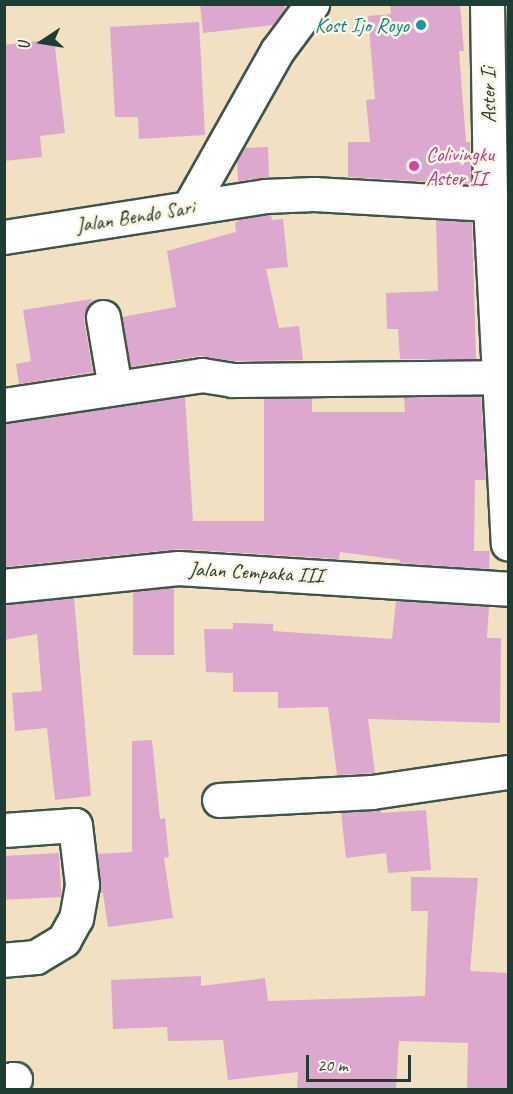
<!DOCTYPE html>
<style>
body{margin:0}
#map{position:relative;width:513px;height:1094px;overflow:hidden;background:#f2e0c2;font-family:Caveat,sans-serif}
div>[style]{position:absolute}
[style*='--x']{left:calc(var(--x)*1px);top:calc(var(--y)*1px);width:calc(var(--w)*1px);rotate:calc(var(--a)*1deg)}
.building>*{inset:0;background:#dca8ce;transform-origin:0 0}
.roads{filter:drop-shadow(2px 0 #3f5549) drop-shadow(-2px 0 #3f5549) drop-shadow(0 2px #3f5549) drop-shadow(0 -2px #3f5549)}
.street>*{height:33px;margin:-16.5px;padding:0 16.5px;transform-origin:16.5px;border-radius:16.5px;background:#fff}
.dots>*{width:16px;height:16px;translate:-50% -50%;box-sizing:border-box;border:3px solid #fcf5e5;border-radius:50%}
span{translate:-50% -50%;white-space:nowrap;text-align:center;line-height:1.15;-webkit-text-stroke:5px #fcf5e5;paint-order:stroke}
.culture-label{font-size:21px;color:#0d838f}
.right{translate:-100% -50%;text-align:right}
.street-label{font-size:21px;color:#1f3d34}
.hotel-label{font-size:21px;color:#b23c85}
.left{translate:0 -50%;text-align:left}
.frame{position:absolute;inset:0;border:6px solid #1f3d34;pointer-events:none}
.north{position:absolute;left:12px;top:12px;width:60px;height:60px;-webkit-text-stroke:4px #fcf5e5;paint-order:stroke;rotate:258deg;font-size:16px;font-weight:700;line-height:24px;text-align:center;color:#1f3d34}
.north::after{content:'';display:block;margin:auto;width:21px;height:27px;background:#1f3d34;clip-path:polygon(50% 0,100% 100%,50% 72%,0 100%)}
.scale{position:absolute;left:306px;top:1055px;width:105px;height:27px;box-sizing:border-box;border:3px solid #1f3d34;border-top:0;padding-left:8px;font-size:18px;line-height:21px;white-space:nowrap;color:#1f3d34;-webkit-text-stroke:4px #fcf5e5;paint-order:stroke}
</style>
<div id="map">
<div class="building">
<div style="clip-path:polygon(200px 4px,284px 4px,285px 9px,273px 25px,203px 33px)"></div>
<div style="clip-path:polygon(390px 4px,460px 4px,464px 51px,459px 51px,466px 142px,470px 142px,471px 184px,348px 177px,348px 142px,370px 142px,366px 100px,375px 99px,368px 16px,391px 14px)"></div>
<div style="clip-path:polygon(199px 22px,205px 135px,139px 139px,138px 117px,115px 117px,110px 27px)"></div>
<div style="clip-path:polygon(54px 39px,65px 133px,40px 136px,42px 157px,4px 161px,4px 45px)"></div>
<div style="clip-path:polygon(268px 147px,269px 177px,238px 181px,237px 160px,244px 148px)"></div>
<div style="clip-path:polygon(271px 215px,272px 220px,283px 219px,288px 267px,266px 269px,279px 328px,299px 326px,303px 360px,233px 361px,200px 356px,130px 367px,122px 317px,176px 307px,167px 251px,236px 232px,235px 223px,240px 219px)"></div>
<div style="clip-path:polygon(436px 220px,472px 222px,476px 359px,400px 359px,398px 329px,387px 329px,386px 293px,438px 291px)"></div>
<div style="clip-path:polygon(92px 299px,84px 320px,93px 372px,19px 384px,16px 364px,31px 361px,23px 310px)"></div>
<div style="clip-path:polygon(481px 396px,486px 480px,475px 480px,474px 551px,490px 551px,489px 569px,399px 563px,400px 560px,340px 552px,339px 559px,179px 549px,4px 567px,4px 423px,185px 397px,193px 521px,264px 521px,264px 398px,312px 398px,312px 412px,405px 412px,404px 397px)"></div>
<div style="left:174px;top:587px;width:68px;height:41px;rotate:90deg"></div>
<div style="clip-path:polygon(74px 598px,91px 796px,55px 800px,47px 728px,15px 731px,12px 693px,42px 691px,37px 634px,4px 640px,4px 604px)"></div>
<div style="clip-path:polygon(396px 601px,489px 607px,487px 638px,501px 638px,500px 723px,368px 719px,375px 773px,337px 775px,328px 707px,278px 708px,278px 692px,233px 692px,233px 673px,206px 672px,204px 629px,233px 629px,233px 623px,273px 624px,273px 631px,392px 639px)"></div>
<div style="clip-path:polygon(152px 740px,160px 819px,165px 818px,169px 857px,164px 858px,173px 918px,108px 927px,103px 893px,100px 893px,97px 854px,132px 852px,132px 741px)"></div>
<div style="clip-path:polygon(381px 810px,381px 813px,426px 810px,431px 870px,388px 873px,386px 853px,346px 858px,341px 812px)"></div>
<div style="left:59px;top:853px;width:44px;height:55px;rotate:87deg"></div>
<div style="clip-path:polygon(411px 877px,478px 878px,470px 971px,508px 973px,508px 1089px,467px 1089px,468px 1043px,399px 1041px,396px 1089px,297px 1089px,298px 1072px,228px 1080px,223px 1040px,168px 1041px,167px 1027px,113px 1029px,111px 980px,201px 976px,201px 986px,265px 978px,268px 1001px,425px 996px,428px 911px,411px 911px)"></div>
</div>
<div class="roads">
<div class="street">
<div style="--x:487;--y:4;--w:200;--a:89.1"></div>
<div style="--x:490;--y:204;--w:340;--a:87"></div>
<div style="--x:189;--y:207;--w:179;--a:-60.6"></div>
<div style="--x:277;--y:51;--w:59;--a:-53.3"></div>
<div style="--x:4;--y:237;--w:264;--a:-8.9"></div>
<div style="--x:265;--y:196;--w:49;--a:-2.3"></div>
<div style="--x:314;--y:194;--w:176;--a:3.3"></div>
<div style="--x:103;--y:317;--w:72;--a:80.4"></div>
<div style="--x:4;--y:405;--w:200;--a:-8.6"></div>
<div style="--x:202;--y:375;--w:30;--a:9"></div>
<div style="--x:232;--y:380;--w:267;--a:-0.6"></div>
<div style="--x:4;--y:586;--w:175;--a:-5.9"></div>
<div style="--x:178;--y:568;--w:331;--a:3.6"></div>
<div style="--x:219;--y:800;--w:153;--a:-3"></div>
<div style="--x:372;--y:792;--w:137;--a:-8.4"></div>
<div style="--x:4;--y:830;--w:71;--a:-4"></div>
<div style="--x:75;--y:825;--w:60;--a:83.3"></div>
<div style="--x:82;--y:885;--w:34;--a:100"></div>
<div style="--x:76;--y:918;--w:25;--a:119"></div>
<div style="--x:64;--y:940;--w:33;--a:149"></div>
<div style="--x:36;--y:957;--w:32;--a:175"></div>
<div style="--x:4;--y:1080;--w:11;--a:-5"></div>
</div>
</div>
<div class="dots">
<div style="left:421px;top:25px;background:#0f9aa8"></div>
<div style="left:414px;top:166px;background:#d1479c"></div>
</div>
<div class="culture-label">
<span class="right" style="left:409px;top:25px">Kost Ijo Royo</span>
</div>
<div class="street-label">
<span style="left:488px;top:95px;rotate:-91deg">Aster Ii</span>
<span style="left:135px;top:216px;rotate:-9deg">Jalan Bendo Sari</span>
<span style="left:256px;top:572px;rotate:3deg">Jalan Cempaka III</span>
</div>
<div class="hotel-label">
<span class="left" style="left:426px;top:166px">Colivingku<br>Aster II</span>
</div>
<div class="frame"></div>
<div class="north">U</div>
<div class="scale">20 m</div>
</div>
